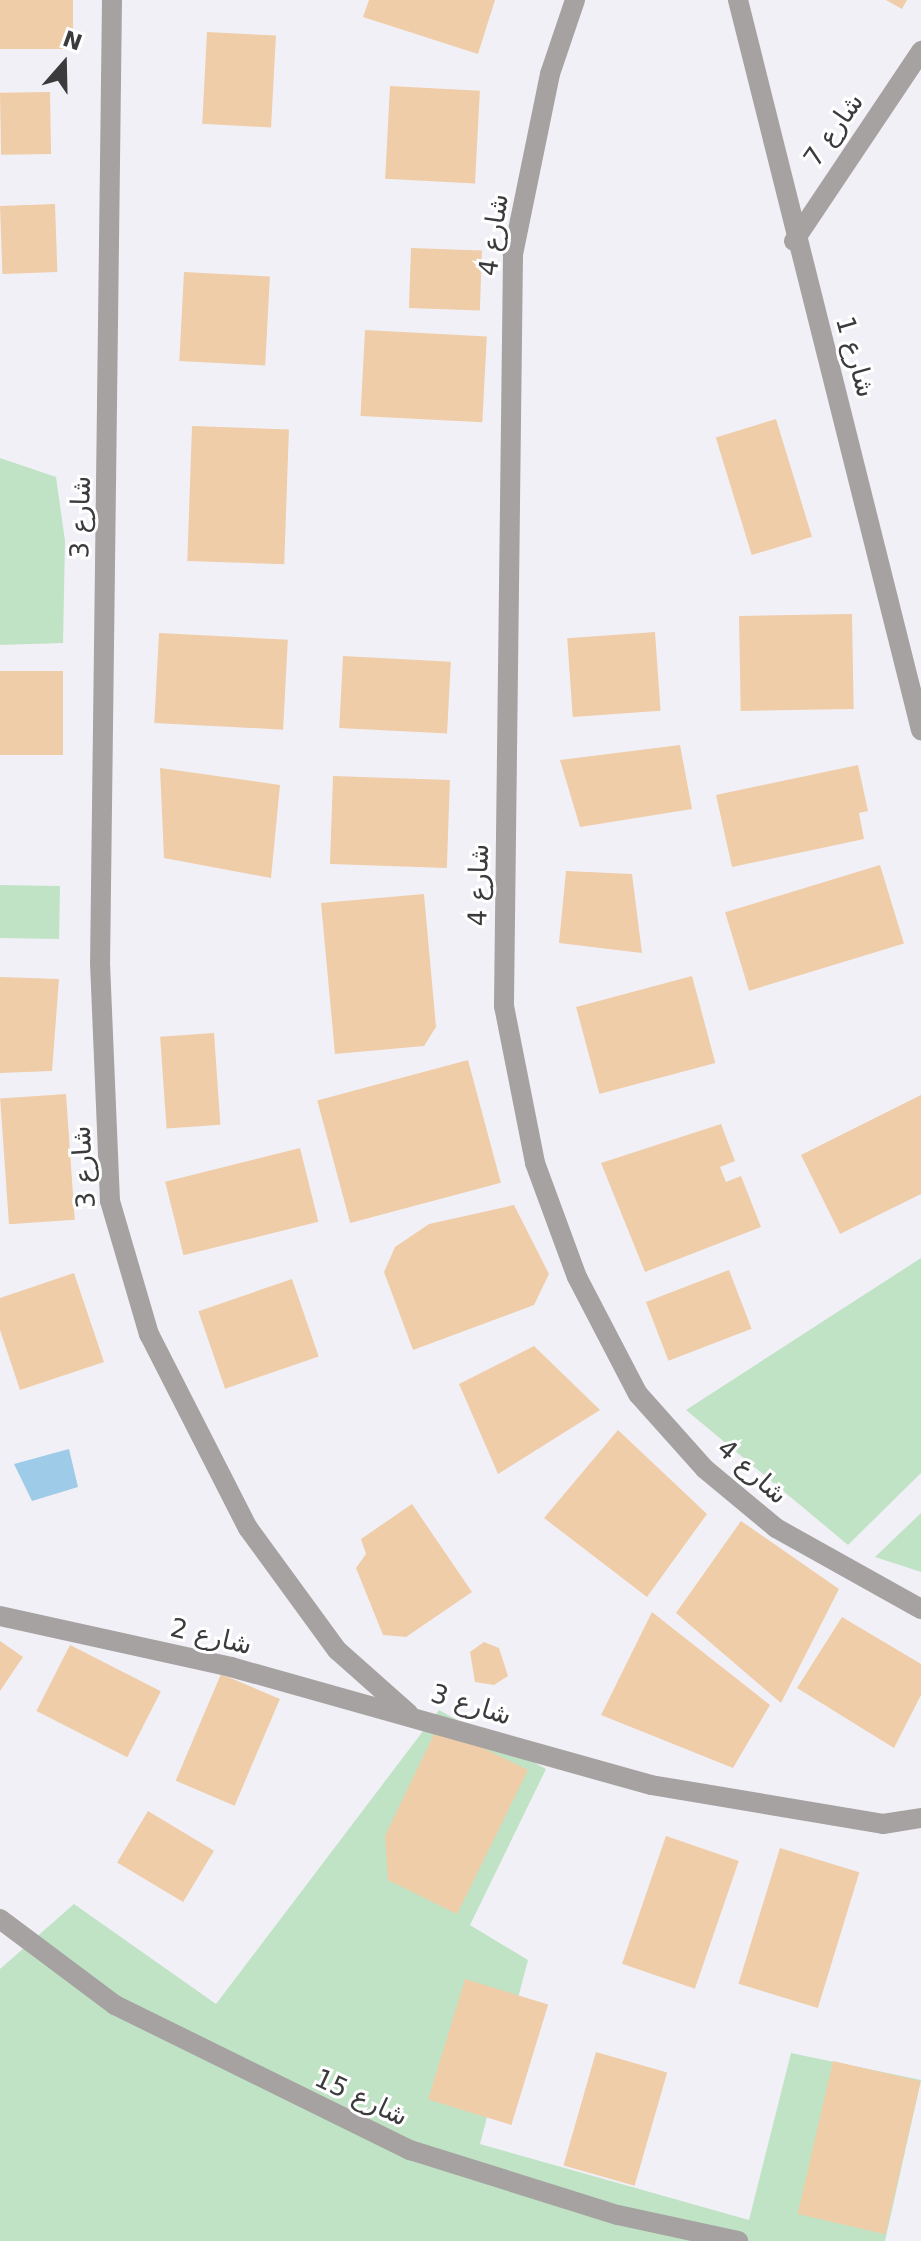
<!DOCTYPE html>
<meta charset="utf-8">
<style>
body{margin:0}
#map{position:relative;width:921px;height:2241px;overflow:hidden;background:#f2f0f7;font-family:"DejaVu Sans","Noto Sans Arabic",sans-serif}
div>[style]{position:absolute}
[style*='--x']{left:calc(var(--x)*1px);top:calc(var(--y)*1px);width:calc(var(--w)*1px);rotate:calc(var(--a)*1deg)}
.green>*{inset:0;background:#c0e3c5;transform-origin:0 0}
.water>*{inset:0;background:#9ecbe8}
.building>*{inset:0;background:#efcda8;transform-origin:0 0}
.minor>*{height:20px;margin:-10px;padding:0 10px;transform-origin:10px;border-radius:10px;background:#a5a2a1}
span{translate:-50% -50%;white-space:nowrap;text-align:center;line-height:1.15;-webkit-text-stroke:6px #fff;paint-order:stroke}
.street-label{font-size:26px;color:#3b3b3d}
.north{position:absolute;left:24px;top:24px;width:80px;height:80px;-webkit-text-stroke:6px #fff;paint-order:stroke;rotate:20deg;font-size:22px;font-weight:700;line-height:32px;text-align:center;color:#3b3b3d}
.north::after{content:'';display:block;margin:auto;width:28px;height:36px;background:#3b3b3d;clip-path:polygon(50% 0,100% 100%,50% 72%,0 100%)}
</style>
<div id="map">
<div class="green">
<div style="clip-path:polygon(0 458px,56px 477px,65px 541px,63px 643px,0 645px)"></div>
<div style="left:0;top:885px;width:60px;height:53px;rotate:1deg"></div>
<div style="clip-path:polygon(921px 1258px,921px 1473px,848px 1545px,686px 1410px)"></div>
<div style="clip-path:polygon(921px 1513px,921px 1572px,875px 1557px)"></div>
<div style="clip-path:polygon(439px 1710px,546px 1769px,470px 1925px,528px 1960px,480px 2144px,749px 2220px,791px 2053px,921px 2080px,885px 2241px,0 2241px,0 1969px,74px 1904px,216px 2004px)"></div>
</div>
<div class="water">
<div style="clip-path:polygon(69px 1449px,78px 1487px,32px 1501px,14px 1464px)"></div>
</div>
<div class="building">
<div style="left:0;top:0;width:73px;height:49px"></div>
<div style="clip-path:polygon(369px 0,495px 0,478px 54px,363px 17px)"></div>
<div style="clip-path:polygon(886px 0,907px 0,902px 9px)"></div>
<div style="left:207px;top:32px;width:69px;height:92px;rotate:3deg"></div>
<div style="left:390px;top:86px;width:90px;height:93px;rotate:3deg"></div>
<div style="left:50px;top:92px;width:62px;height:50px;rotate:89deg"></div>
<div style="left:55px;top:204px;width:68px;height:55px;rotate:88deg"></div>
<div style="left:411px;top:248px;width:71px;height:60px;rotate:2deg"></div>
<div style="left:184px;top:272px;width:86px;height:89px;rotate:3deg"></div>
<div style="left:365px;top:330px;width:122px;height:86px;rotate:3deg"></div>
<div style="left:776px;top:419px;width:123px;height:63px;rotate:73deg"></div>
<div style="left:192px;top:426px;width:97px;height:135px;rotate:2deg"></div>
<div style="left:852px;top:614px;width:95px;height:113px;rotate:89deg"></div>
<div style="left:655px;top:632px;width:79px;height:88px;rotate:86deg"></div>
<div style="left:159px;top:633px;width:129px;height:90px;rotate:3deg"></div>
<div style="left:343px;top:656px;width:108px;height:72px;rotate:3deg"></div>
<div style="left:0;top:671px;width:63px;height:84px"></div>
<div style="clip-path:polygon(680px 745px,692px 809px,580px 827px,560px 760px)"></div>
<div style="clip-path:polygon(858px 765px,868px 811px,859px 813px,864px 839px,732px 867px,716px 795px)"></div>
<div style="clip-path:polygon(160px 768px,280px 785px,271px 878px,164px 858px)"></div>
<div style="left:333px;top:776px;width:117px;height:88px;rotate:2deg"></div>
<div style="left:880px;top:865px;width:82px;height:162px;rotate:73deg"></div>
<div style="clip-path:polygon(566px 871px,632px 874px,642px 953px,559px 943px)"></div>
<div style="clip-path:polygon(424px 894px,436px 1027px,424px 1046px,335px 1054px,321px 903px)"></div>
<div style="left:692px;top:976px;width:90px;height:120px;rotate:75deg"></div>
<div style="clip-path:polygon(0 977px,59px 979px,52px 1071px,0 1073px)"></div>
<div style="left:214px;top:1033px;width:92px;height:54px;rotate:86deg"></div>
<div style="left:468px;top:1060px;width:127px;height:156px;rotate:75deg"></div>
<div style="left:66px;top:1094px;width:126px;height:66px;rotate:86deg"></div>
<div style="clip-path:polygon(921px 1095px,921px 1194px,840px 1234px,801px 1155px)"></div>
<div style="clip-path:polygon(721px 1124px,735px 1161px,720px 1167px,726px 1182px,741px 1176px,761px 1227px,645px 1272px,601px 1163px)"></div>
<div style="left:300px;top:1148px;width:76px;height:139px;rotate:76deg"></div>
<div style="clip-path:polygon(514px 1205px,549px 1274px,534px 1305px,413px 1350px,384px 1272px,395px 1247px,429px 1224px)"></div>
<div style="left:729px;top:1270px;width:63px;height:89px;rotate:69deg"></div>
<div style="clip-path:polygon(74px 1273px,104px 1362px,20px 1390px,0 1330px,0 1298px)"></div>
<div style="left:292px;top:1279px;width:82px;height:99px;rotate:71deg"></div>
<div style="clip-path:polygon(534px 1346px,600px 1410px,498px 1474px,459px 1384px)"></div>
<div style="clip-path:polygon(618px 1430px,707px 1514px,647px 1597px,544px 1518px)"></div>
<div style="clip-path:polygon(412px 1504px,472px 1592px,406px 1637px,383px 1635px,356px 1568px,366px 1554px,361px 1539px)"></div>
<div style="clip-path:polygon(741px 1521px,839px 1589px,781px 1703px,676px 1613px)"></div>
<div style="clip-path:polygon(652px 1612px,770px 1705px,733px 1768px,601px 1715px)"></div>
<div style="clip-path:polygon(842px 1617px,921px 1664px,921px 1695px,894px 1748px,797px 1688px)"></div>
<div style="clip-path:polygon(0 1641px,23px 1657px,0 1691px)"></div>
<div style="clip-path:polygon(484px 1642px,499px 1648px,508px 1676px,494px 1685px,475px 1682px,470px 1652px)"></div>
<div style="left:70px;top:1645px;width:102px;height:74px;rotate:27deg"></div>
<div style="left:221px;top:1674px;width:64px;height:116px;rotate:23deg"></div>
<div style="clip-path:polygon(438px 1726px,528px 1770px,457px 1914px,388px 1880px,385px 1836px)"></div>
<div style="left:148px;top:1811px;width:77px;height:60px;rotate:31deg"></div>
<div style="left:666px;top:1836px;width:77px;height:135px;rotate:19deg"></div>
<div style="left:780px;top:1848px;width:83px;height:142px;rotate:17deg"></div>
<div style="left:465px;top:1979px;width:87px;height:126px;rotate:17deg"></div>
<div style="left:596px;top:2052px;width:74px;height:118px;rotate:16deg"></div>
<div style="left:833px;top:2061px;width:90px;height:157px;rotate:13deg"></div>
</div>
<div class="minor">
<div style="--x:112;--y:0;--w:963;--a:90.71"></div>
<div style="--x:100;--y:963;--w:238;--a:87.6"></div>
<div style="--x:110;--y:1201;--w:139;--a:73.7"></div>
<div style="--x:149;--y:1334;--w:218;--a:63"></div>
<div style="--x:248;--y:1528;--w:151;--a:53.9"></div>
<div style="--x:337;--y:1650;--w:96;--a:41.6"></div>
<div style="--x:575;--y:0;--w:78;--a:108.7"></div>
<div style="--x:550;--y:74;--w:185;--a:101.6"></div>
<div style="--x:513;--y:255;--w:751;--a:90.69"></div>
<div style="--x:504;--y:1006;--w:160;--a:78.8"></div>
<div style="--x:535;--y:1163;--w:121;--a:69.8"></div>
<div style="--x:577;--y:1277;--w:132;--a:62.5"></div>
<div style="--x:638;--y:1394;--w:101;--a:48.2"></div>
<div style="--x:705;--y:1469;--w:92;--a:39.7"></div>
<div style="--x:776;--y:1528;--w:166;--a:29.2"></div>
<div style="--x:738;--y:0;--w:753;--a:75.93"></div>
<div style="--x:794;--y:241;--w:229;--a:-56.2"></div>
<div style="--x:0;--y:1616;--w:237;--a:12.4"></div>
<div style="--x:231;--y:1667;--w:436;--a:15.7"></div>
<div style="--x:651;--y:1785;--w:235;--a:9.5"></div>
<div style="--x:883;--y:1824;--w:38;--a:-9"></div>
<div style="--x:0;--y:1919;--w:144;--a:36.8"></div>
<div style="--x:115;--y:2005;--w:329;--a:26.2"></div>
<div style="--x:410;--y:2150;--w:218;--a:17.4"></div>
<div style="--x:618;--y:2215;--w:123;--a:12.2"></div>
</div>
<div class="street-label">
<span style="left:834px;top:130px;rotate:-55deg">شارع 7</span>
<span style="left:494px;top:235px;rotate:-82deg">شارع 4</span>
<span style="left:855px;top:357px;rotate:74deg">شارع 1</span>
<span style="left:81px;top:517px;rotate:-89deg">شارع 3</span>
<span style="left:479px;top:885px;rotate:-89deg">شارع 4</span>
<span style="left:84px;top:1167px;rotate:-94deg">شارع 3</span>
<span style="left:752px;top:1472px;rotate:41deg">شارع 4</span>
<span style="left:211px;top:1637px;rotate:13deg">شارع 2</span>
<span style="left:471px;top:1705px;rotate:17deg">شارع 3</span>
<span style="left:361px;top:2098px;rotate:25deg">شارع 15</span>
</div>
<div class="north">N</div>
</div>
